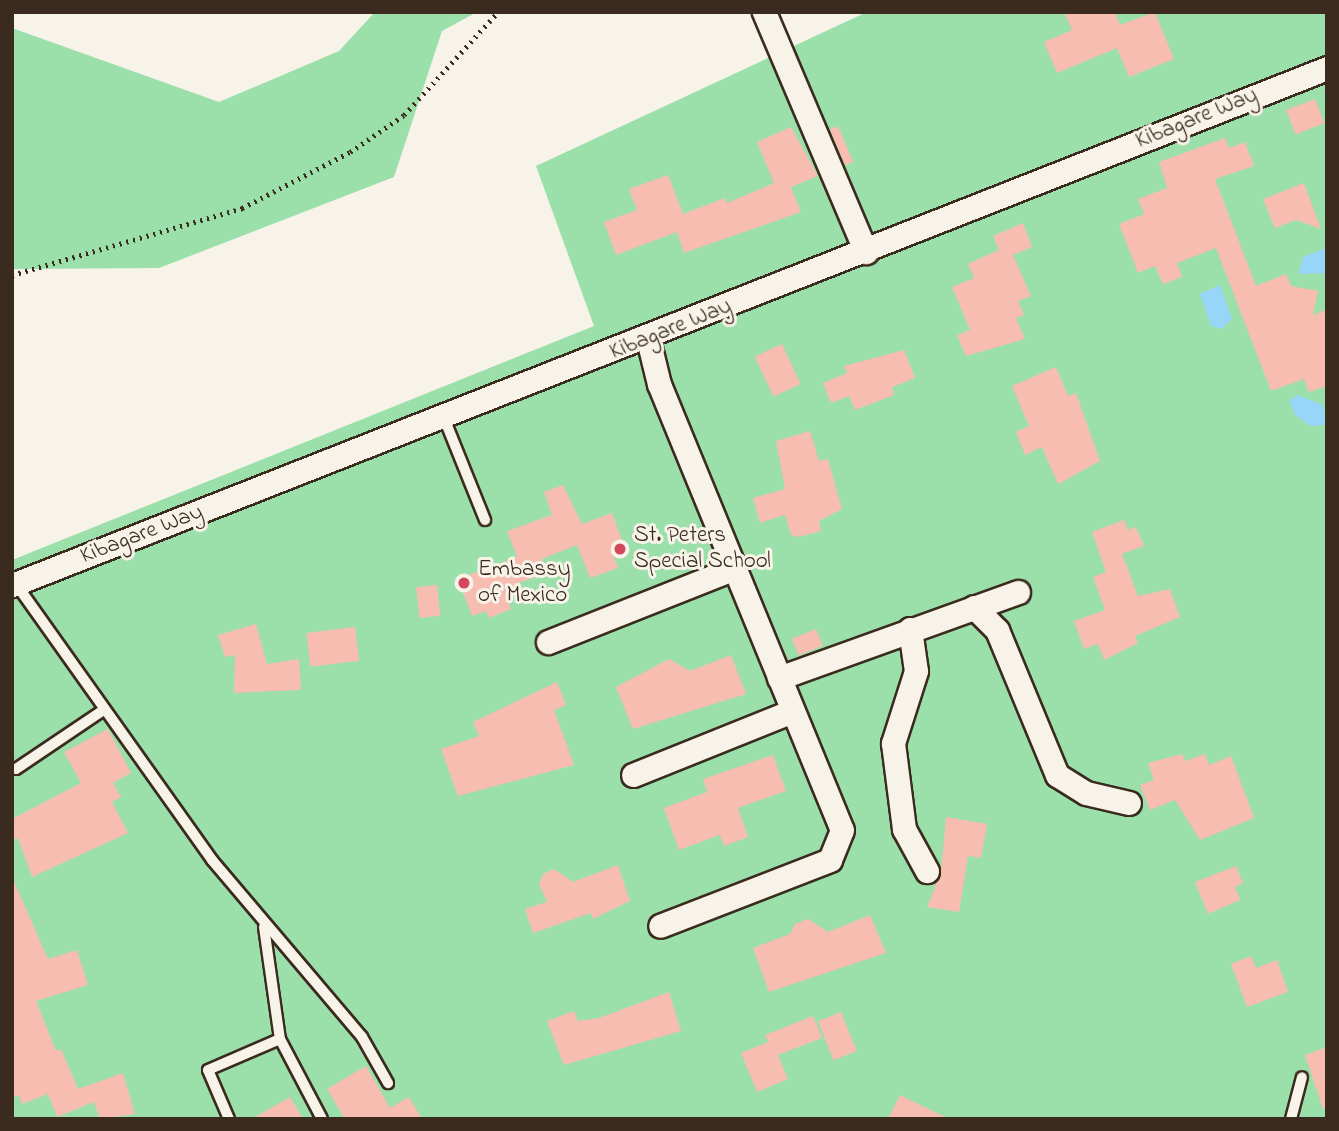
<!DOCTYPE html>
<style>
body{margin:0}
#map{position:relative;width:1339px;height:1131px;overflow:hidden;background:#f7f3e8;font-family:"Indie Flower",sans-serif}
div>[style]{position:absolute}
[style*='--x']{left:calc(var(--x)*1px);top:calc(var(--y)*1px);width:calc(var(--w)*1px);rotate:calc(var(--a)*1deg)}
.green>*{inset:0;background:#9bdfaa}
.water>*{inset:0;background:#98d6f9}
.building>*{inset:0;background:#f7bdb0;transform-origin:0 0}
.path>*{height:4.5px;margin-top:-2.25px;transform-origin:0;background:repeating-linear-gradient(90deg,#3b2a1e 0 2px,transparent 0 7px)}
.roads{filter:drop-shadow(2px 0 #3b2a1e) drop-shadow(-2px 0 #3b2a1e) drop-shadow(0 2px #3b2a1e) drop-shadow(0 -2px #3b2a1e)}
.lane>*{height:10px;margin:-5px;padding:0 5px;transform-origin:5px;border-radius:5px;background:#f7f3e8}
.street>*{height:23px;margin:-11.5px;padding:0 11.5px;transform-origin:11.5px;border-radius:11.5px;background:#f7f3e8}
.dots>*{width:19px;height:19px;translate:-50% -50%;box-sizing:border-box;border:4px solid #f7f3e8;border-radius:50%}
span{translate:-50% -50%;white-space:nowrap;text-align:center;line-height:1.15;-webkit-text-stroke:6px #f7f3e8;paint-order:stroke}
.street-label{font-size:23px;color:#3b2a1e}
.poi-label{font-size:23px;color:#3b2a1e}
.left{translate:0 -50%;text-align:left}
.frame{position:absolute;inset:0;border:14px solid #3b2a1e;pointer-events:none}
</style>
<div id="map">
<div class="green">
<div style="clip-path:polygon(375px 12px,477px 12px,442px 31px,394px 177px,159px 268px,12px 269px,12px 28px,219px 102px,339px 51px)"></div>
<div style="clip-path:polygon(867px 12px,1327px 12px,1327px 1119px,12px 1119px,12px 560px,594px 326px,536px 166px)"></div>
</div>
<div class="water">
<div style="clip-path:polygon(1327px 248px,1327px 273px,1299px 274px,1303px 257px)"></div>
<div style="clip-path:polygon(1220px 285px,1232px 319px,1221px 329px,1211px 326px,1200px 294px)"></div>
<div style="clip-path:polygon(1297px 395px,1323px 405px,1326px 425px,1311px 426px,1295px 415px,1289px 401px)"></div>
</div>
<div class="building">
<div style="clip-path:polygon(1064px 12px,1115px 12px,1120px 25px,1155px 12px,1174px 59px,1129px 77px,1117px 48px,1057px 73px,1044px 42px,1072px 30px)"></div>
<div style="left:1315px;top:99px;width:26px;height:31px;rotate:69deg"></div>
<div style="left:838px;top:126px;width:39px;height:9px;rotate:67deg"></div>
<div style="clip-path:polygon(791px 127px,818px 176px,791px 187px,801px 212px,684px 253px,677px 232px,616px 255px,604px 222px,637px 210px,629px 189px,668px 175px,683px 214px,725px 198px,727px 203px,774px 183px,757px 142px)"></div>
<div style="clip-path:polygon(1225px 138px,1229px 148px,1245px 142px,1254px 166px,1215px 179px,1256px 286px,1286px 274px,1291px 286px,1318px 291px,1313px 315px,1327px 309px,1327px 386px,1309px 392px,1304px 379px,1271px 391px,1216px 248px,1177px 263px,1182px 277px,1163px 284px,1155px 266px,1138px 273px,1119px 224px,1144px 214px,1138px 199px,1167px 188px,1159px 162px)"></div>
<div style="clip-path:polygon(1304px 183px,1321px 229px,1296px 220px,1275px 228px,1263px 199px)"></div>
<div style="clip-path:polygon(1023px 223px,1032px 247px,1013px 255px,1031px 296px,1018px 301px,1024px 315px,1016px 318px,1025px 339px,966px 356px,957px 335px,970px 330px,952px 287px,974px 278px,968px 264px,999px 250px,993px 236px)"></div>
<div style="left:782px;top:344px;width:44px;height:30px;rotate:65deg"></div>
<div style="clip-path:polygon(904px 350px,915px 378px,892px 387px,894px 395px,855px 410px,849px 396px,831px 403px,823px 383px,847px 373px,844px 366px)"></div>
<div style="clip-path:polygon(1056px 367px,1068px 396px,1076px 393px,1100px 461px,1058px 484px,1042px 447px,1025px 455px,1016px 432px,1029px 426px,1012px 386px)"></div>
<div style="clip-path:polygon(810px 431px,819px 461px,828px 459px,842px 509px,819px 521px,821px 531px,799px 537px,791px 535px,785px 515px,760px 523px,753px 498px,785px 489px,776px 441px)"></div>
<div style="clip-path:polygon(563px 485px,582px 524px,612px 513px,624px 545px,611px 550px,618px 568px,590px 578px,577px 545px,542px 559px,547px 573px,518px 583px,522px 593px,507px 599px,511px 609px,489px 618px,486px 611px,472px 616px,458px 579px,517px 557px,507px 531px,552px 515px,544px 492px)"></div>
<div style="clip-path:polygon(1124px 520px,1128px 530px,1136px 527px,1144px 546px,1122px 554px,1138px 596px,1170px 589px,1180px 617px,1135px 636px,1138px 643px,1104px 660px,1098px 644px,1084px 649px,1074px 621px,1105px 610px,1093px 577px,1106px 572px,1092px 532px)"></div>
<div style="left:437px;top:585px;width:31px;height:21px;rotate:84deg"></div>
<div style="clip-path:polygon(256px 624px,267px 664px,299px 659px,301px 690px,234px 693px,235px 655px,225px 657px,218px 635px)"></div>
<div style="left:355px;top:627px;width:34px;height:49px;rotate:83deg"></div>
<div style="left:816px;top:629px;width:18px;height:26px;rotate:68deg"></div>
<div style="clip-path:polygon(731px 655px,746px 694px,633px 729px,616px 687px,669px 659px,690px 671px)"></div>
<div style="clip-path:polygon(557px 682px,566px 705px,554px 710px,574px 765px,458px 796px,441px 749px,479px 736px,473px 722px)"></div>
<div style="clip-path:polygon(108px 729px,131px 773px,113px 783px,121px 797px,112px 802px,128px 833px,32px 877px,18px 838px,12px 840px,12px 819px,81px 783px,64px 752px)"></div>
<div style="clip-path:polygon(1182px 754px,1185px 761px,1205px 754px,1209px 765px,1231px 756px,1254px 818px,1200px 840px,1175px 800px,1150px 810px,1140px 785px,1154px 780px,1148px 763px)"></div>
<div style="clip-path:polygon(773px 755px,786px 791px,738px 808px,748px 837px,724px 846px,720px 835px,679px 850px,664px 808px,707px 792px,703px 779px)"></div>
<div style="clip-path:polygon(946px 817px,987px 824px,981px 858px,968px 856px,959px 912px,927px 907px,941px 872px)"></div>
<div style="clip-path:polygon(618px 865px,630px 901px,593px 919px,591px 913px,533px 933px,525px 909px,547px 902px,539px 884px,543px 874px,554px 869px,573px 882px)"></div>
<div style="clip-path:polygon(1236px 866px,1243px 883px,1235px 887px,1240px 900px,1208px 914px,1195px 882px)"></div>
<div style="clip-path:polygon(13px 879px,48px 959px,77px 950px,88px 985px,36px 1001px,56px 1051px,61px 1049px,78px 1089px,123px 1073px,135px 1114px,100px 1119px,94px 1102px,57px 1117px,48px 1094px,22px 1104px,19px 1095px,12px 1098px)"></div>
<div style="clip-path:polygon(870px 915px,886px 953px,769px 992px,753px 948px,790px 934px,795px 924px,808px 919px,828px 932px)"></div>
<div style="clip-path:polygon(1251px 956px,1256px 968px,1277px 960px,1288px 992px,1247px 1007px,1231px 964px)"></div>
<div style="clip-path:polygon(669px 992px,681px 1031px,564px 1065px,547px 1021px,574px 1011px,578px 1021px,599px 1018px)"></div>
<div style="left:841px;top:1012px;width:42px;height:25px;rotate:68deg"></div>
<div style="clip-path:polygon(813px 1016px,822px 1038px,778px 1055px,788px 1079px,757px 1092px,741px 1053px,768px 1042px,765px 1035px)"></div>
<div style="clip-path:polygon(1327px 1047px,1327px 1109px,1323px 1109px,1305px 1055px)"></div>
<div style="clip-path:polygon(366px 1066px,390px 1108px,409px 1097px,422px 1119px,345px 1119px,327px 1089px)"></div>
<div style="clip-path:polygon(900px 1095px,949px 1119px,888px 1119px)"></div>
<div style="clip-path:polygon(290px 1097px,303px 1119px,252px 1119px)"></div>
</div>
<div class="path">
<div style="--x:12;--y:275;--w:240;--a:-16.2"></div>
<div style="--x:242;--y:208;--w:122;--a:-27.4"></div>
<div style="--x:350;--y:152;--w:65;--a:-34.4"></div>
<div style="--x:404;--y:115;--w:139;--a:-47.6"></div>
</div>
<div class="roads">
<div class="lane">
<div style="--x:444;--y:418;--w:110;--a:68.1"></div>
<div style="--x:16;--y:584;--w:339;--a:54.6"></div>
<div style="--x:212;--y:860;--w:232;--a:49.7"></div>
<div style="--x:362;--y:1037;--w:53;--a:60.5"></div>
<div style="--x:16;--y:769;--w:104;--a:-34"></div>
<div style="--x:264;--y:927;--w:113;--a:81.9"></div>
<div style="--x:280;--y:1039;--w:90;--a:62.3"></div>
<div style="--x:229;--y:1119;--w:53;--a:-113.2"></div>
<div style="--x:208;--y:1070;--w:78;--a:-23.3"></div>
<div style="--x:1291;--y:1119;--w:43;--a:-75.3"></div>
</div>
<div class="street">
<div style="--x:764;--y:12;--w:261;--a:67"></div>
<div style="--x:648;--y:339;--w:46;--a:76.3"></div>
<div style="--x:659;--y:384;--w:482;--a:67.7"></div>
<div style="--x:842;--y:830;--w:32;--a:112"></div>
<div style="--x:830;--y:860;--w:182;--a:158.8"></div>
<div style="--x:12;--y:585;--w:1413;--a:-21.46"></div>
<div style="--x:974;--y:607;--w:33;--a:45"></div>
<div style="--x:997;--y:630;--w:157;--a:67.5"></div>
<div style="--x:1057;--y:775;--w:34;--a:32"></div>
<div style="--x:1086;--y:793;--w:44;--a:13.1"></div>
<div style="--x:910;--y:629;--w:42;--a:81.9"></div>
<div style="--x:916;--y:671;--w:76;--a:107.7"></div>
<div style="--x:893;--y:743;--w:87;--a:82.7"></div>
<div style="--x:904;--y:829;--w:48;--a:61.3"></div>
<div style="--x:548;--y:642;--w:201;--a:-21.6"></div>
<div style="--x:779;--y:678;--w:254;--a:-19.8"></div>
<div style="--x:633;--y:775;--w:171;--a:-21.9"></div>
</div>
</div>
<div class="dots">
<div style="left:620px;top:549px;background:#d1495b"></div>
<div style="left:464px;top:583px;background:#d1495b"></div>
</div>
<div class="street-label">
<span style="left:1197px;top:119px;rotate:-22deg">Kibagare Way</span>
<span style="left:671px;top:330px;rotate:-22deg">Kibagare Way</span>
<span style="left:142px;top:535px;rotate:-21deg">Kibagare Way</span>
</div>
<div class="poi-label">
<span class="left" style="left:634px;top:549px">St. Peters<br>Special School</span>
<span class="left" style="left:478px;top:583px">Embassy<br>of Mexico</span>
</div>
<div class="frame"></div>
</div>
